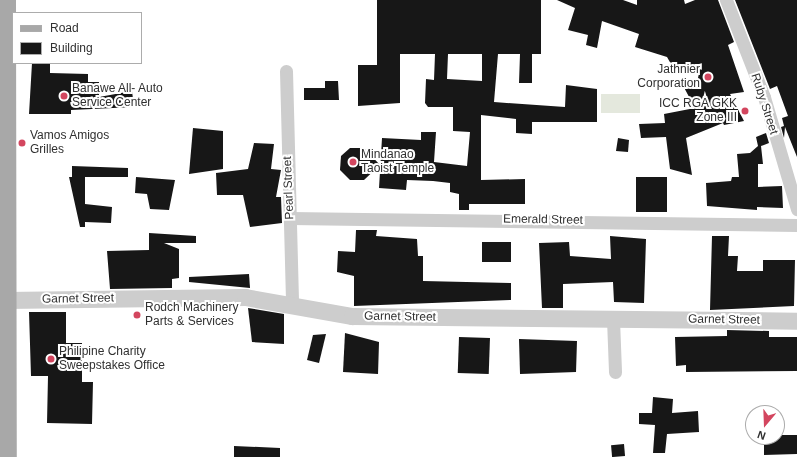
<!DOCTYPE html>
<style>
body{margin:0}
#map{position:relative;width:797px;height:457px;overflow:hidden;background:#fff;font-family:Helvetica,sans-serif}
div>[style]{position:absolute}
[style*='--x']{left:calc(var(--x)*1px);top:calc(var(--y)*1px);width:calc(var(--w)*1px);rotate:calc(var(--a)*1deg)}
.green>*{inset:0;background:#e4e8dd;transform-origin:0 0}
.building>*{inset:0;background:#171717;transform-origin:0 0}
.minor>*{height:13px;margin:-6.5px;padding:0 6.5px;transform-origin:6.5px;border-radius:6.5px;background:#cdcdcd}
.tertiary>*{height:17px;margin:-8.5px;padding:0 8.5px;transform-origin:8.5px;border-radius:8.5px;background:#cdcdcd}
.primary>*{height:21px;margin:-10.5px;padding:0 10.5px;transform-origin:10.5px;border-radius:10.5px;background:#a8a8a8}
.dots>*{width:11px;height:11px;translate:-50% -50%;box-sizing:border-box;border:2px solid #fff;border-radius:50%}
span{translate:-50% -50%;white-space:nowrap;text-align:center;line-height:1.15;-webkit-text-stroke:4px #fff;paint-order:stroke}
.poi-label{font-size:12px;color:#303030}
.right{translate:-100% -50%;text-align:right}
.left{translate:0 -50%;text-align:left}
.street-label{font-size:12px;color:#303030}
.legend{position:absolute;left:12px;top:12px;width:130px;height:52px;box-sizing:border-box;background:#fff;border:1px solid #acacac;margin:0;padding:5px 7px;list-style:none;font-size:12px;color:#303030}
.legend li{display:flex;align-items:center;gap:8px;height:20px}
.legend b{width:20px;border:1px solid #acacac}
.north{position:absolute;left:745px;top:405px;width:40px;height:40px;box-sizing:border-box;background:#fff;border:1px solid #acacac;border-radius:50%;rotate:199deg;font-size:11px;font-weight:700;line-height:16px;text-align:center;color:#303030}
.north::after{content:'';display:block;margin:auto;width:14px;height:18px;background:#d3465f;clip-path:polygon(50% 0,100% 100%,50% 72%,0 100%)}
</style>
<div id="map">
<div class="green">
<div style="left:601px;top:94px;width:39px;height:19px"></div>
</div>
<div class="building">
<div style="clip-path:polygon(evenodd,377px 0,541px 0,541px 54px,532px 54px,532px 83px,519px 83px,520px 54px,498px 54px,494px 102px,565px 107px,566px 85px,597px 89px,597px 122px,532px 122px,532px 134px,516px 133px,516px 119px,481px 115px,481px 180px,525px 179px,525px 204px,469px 204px,469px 210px,459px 210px,459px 194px,450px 192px,450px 183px,433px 181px,407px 180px,406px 190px,379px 188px,382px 138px,421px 140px,421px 132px,436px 132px,434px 162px,467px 166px,470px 132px,453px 131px,453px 107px,428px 107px,425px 103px,426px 79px,434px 80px,435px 54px,400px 54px,400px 103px,358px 106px,358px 65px,377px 65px,377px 0,448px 54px,482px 54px,482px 81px,447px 79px,448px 54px)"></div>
<div style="clip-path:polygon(557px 0,623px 0,637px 5px,637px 0,684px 0,685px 4px,695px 0,718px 0,734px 42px,728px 45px,744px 92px,730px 94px,744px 121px,724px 125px,723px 123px,686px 138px,692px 175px,670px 169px,666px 137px,641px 138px,639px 124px,665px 123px,664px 114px,695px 108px,680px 80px,697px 83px,699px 73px,671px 64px,667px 57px,635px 47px,639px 34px,602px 21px,597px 48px,586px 45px,588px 35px,568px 30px,575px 8px)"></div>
<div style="clip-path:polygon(735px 0,797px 0,797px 157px,785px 127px,784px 138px,781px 127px,784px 126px,782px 118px,788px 116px,777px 86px,770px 89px)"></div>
<div style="clip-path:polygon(32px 63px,50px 63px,50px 73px,88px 74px,88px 82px,99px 82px,99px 97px,132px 91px,134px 107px,71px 110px,71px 114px,29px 114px)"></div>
<div style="clip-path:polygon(325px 81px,338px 81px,339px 100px,304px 100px,304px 88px,325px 88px)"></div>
<div style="clip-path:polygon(193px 128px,223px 131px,223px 169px,189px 174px)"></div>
<div style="clip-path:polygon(766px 133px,769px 143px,761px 146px,763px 164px,758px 164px,758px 187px,782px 186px,783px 208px,757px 207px,757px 210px,707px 206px,706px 183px,731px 181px,732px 177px,739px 177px,737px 154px,750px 153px,758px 146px,756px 137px)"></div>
<div style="clip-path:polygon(618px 138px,629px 140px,628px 152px,616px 151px)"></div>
<div style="clip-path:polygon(254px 143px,274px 144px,271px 169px,281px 170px,276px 197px,281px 197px,282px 223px,250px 227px,243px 195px,217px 195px,216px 173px,248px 169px)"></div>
<div style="clip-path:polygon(350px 148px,364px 148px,380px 165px,364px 180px,350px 180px,340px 170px,341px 156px)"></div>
<div style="clip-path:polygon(72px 166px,128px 168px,128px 177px,85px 177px,85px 204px,112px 207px,111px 223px,85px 222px,85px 227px,80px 227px,69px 177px,72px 177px)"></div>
<div style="clip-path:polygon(136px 177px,175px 180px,169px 210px,150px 209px,147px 194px,135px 193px)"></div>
<div style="left:636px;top:177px;width:31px;height:35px"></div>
<div style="clip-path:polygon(356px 230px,377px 230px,376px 236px,417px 239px,418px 256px,423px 256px,423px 281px,511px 283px,511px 300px,354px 306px,354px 276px,337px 272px,338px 251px,355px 252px)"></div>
<div style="clip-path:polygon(149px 233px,196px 236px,196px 243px,164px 243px,179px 249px,179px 278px,172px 279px,172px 288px,110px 289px,107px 251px,149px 250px)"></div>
<div style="clip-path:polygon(610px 236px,646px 239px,644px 303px,614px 302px,613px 282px,563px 284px,563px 308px,542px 308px,539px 243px,569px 242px,570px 256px,611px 259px)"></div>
<div style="clip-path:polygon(712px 236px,729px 236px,728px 256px,738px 256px,737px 271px,763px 271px,763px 260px,795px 260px,794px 306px,710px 310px)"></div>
<div style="left:482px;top:242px;width:29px;height:20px"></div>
<div style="clip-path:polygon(249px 274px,250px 288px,189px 282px,189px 277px)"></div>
<div style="clip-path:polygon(248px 308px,284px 314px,284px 344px,252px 342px)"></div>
<div style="clip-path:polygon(29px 312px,66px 312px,66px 343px,82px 343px,82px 382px,93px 382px,92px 424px,47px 423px,48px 376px,31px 376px)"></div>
<div style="clip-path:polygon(727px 330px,769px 331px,769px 337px,797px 337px,797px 371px,686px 372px,686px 365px,676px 366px,675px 337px,727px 336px)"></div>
<div style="clip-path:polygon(345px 333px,379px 342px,378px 374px,343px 372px)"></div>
<div style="clip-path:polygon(326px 334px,319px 363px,307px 360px,313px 335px)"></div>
<div style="left:459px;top:337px;width:31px;height:36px;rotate:2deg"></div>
<div style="clip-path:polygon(519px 339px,577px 341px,576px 372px,520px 374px)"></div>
<div style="clip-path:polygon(653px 397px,673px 399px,672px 413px,698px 411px,699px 432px,667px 434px,665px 453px,653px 453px,655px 425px,639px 424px,639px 413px,652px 413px)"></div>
<div style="clip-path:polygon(777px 435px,797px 435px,797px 454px,764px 455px,764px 437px)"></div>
<div style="left:624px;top:444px;width:12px;height:13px;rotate:85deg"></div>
<div style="clip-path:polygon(234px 446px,280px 448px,280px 457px,234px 457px)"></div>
</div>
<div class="minor">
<div style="--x:726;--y:0;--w:104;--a:68.6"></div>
<div style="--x:764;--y:97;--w:117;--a:73.6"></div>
<div style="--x:286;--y:71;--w:234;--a:88.5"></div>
<div style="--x:290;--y:218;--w:507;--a:0.79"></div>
<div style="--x:613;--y:319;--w:53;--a:87.8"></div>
</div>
<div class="tertiary">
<div style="--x:5;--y:300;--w:240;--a:-0.7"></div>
<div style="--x:245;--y:297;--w:109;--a:10.1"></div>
<div style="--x:352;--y:316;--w:445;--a:0.6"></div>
</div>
<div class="primary">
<div style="--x:5;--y:0;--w:457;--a:89.9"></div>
</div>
<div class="dots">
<div style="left:708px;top:77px;background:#d3465f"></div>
<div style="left:64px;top:96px;background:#d3465f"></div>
<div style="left:745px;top:111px;background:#d3465f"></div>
<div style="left:22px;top:143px;background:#d3465f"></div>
<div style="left:353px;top:162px;background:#d3465f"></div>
<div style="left:137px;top:315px;background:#d3465f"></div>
<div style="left:51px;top:359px;background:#d3465f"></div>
</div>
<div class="poi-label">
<span class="right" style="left:700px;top:77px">Jathnier<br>Corporation</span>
<span class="left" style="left:72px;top:96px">Banawe All- Auto<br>Service Center</span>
<span class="right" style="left:737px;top:111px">ICC RGA GKK<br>Zone III</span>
<span class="left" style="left:30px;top:143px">Vamos Amigos<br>Grilles</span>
<span class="left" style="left:361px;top:162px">Mindanao<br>Taoist Temple</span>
<span class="left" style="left:145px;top:315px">Rodch Machinery<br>Parts &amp; Services</span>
<span class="left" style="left:59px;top:359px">Philipine Charity<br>Sweepstakes Office</span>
</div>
<div class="street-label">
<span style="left:764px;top:104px;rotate:72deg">Ruby Street</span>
<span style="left:289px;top:188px;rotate:-92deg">Pearl Street</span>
<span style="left:543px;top:220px;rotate:1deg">Emerald Street</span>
<span style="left:78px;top:299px;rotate:-1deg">Garnet Street</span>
<span style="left:400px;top:317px;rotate:1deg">Garnet Street</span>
<span style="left:724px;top:320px;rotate:1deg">Garnet Street</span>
</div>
<ul class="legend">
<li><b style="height:5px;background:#a8a8a8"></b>Road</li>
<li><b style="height:11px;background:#171717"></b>Building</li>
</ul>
<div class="north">N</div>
</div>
